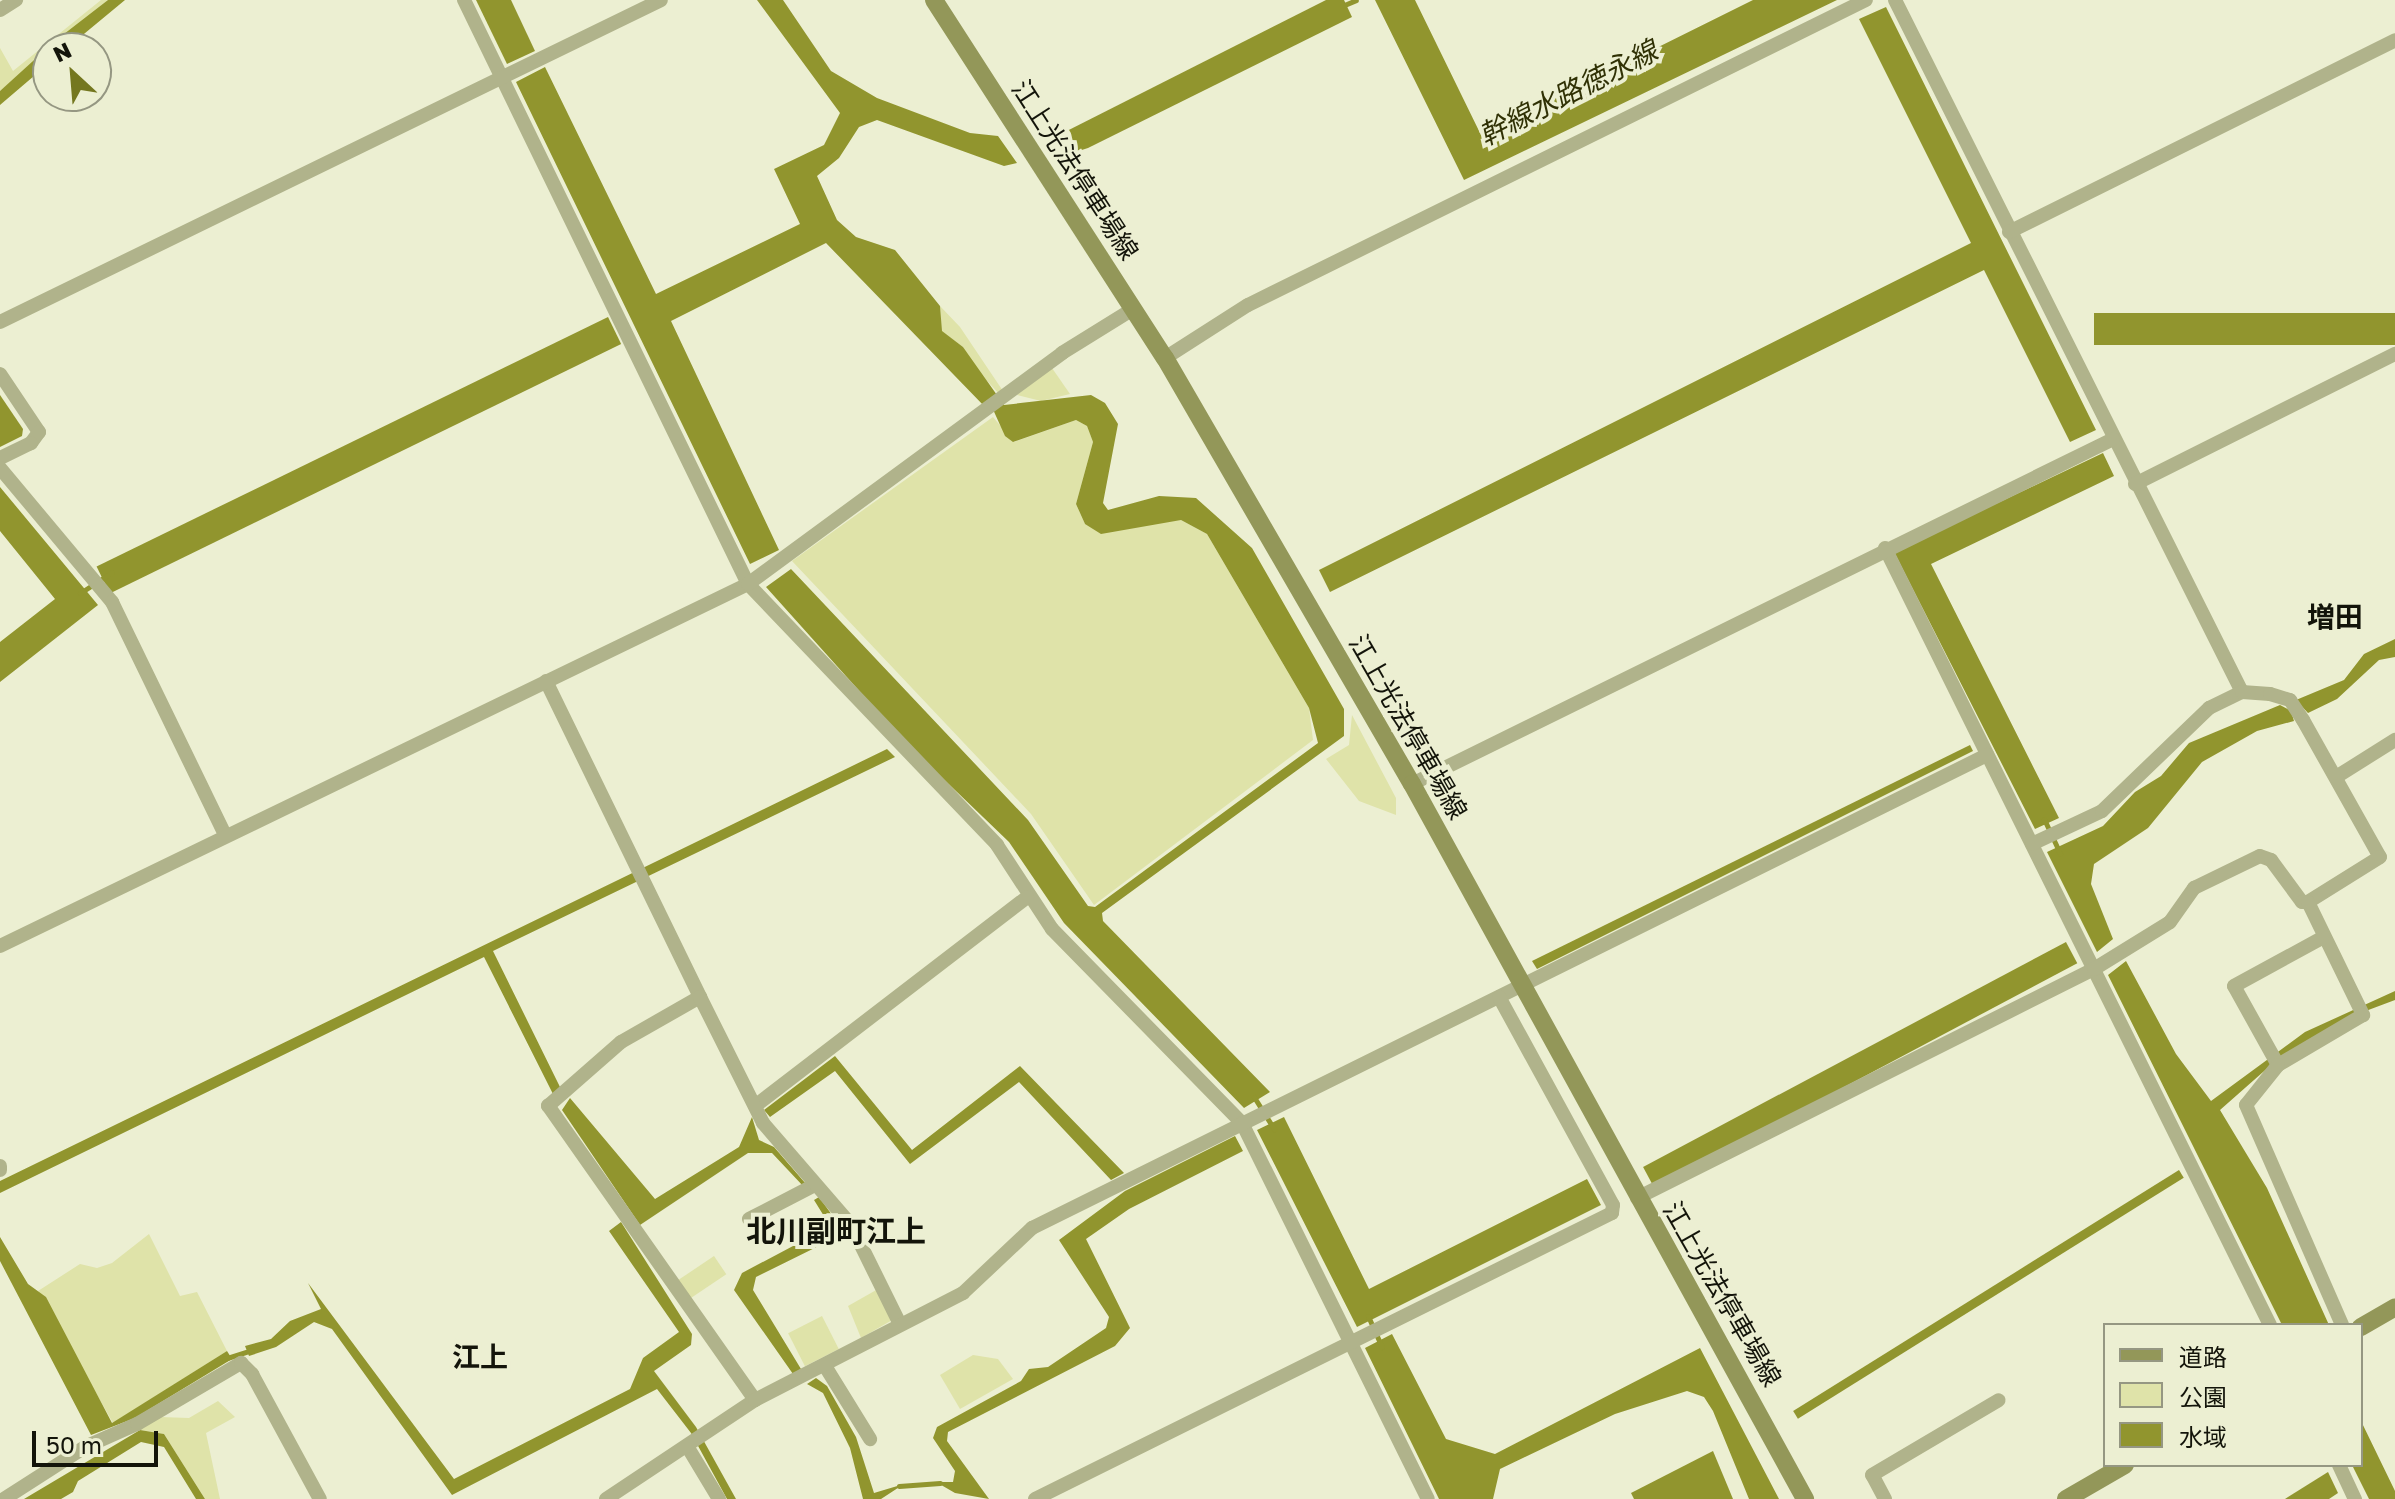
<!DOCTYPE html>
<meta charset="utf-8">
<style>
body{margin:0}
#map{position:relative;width:2395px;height:1499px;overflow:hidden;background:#ecefd2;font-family:"Golos Text","Noto Sans JP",sans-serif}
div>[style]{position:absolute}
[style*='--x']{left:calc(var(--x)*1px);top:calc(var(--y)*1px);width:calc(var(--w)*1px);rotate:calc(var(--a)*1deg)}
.green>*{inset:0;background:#dfe3a9;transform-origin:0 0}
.water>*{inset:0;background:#91952e;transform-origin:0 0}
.stream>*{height:5px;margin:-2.5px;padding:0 2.5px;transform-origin:2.5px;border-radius:2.5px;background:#91952e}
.street>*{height:14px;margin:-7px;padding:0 7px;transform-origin:7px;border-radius:7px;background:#b0b38b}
.secondary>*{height:18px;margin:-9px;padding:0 9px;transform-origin:9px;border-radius:9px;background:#939759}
span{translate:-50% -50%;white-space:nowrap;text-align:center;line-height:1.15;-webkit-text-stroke:8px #ecefd2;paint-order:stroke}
.street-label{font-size:26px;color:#13140a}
.water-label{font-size:28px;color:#303105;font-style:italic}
.neighbourhood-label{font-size:28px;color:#13140a;font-weight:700}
.quarter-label{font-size:30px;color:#13140a;font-weight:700}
.legend{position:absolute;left:2103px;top:1323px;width:260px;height:144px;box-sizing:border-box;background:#ecefd2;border:2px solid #959782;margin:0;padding:10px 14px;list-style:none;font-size:24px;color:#13140a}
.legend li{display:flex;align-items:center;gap:16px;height:40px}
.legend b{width:40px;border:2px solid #959782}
.north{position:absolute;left:32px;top:32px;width:80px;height:80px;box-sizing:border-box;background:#ecefd2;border:2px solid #959782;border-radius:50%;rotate:334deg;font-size:22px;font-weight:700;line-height:32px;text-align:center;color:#13140a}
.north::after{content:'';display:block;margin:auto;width:28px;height:36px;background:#74771f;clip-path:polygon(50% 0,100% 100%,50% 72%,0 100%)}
.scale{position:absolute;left:32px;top:1431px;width:126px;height:36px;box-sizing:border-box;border:4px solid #13140a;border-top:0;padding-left:10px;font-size:24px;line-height:28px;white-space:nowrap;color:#13140a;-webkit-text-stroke:6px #ecefd2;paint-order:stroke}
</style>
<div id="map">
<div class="green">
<div style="clip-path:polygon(101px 0,108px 0,0 91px,0 48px,13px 71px)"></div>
<div style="clip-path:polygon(940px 306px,960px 327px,1005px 394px,1001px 396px,968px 360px,963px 347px,941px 331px)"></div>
<div style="clip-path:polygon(1052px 368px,1070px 394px,1041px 401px,1017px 395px)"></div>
<div style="clip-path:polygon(993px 417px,1014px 442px,1076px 420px,1087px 426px,1093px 442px,1076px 504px,1085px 524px,1181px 520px,1207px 534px,1309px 708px,1313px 740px,1094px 905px,1031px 814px,792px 561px)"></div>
<div style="clip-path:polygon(1352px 715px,1396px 798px,1396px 815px,1359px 801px,1326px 759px,1349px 745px)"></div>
<div style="clip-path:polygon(149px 1234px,180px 1296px,197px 1292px,227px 1351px,113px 1423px,38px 1291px,80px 1264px,97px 1268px,112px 1263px)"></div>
<div style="left:714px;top:1256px;width:22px;height:44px;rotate:56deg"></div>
<div style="clip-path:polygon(878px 1289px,894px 1319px,861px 1338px,848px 1306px)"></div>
<div style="left:822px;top:1316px;width:37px;height:38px;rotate:63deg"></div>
<div style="clip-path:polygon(973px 1355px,998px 1359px,1013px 1379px,960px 1409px,940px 1375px)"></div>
<div style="clip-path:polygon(218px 1401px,235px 1417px,206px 1433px,220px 1499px,205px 1499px,164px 1434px,140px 1430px,160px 1417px,189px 1418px)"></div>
</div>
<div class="water">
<div style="clip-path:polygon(108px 0,125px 0,67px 48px,48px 48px,48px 64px,0 105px,0 91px,55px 41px)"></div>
<div style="clip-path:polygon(476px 0,511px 0,535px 51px,507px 64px)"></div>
<div style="clip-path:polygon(757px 0,783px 0,831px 71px,877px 98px,970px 133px,998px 136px,1017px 163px,1004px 166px,877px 120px,859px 127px,839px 158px,817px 176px,837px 220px,856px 237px,895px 250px,940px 306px,942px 331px,963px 347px,1004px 405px,1091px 395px,1105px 403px,1118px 424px,1103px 503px,1108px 510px,1159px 496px,1196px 498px,1252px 548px,1344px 709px,1344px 736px,1102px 913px,1103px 921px,1270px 1092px,1244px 1108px,1064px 923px,1009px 842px,906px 743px,766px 587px,791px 569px,1028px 820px,1088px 906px,1095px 907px,1318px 743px,1309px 708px,1207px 534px,1181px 520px,1101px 534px,1085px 524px,1076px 504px,1093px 442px,1087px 426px,1076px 420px,1013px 442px,1005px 436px,991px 405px,986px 408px,826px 243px,671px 321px,779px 550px,750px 564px,516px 82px,545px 67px,656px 294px,800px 224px,774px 169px,824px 145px,840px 113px)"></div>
<div style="clip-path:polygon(1326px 0,1344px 0,1352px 17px,1088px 148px,1060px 157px,1049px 140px)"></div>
<div style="clip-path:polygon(1375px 0,1415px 0,1481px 135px,1753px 0,1837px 0,1464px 180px)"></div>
<div style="clip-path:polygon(1886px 7px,2096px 430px,2070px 442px,1984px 270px,1330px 592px,1319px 570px,1971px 243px,1859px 19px)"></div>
<div style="left:2395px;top:313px;width:32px;height:301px;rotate:90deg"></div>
<div style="left:608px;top:317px;width:30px;height:569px;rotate:64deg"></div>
<div style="clip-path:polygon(0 395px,23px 429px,22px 436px,0 447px)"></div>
<div style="clip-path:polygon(2103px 453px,2114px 476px,1931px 564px,2059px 818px,2035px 829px,1894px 552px)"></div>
<div style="clip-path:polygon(0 487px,98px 605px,0 682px,0 642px,55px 599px,0 531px)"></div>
<div style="clip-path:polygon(2395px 639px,2395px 657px,2379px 660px,2337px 699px,2308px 713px,2296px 700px,2344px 680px,2364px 654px)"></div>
<div style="clip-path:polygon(2280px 705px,2291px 711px,2294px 721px,2257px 731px,2202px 762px,2148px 828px,2094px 864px,2091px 884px,2113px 939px,2097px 952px,2047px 852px,2103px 826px,2135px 792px,2161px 776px,2189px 743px)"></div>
<div style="clip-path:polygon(1970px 745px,1973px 751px,1537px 969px,1532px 961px)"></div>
<div style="clip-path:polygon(887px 749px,895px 757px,493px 951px,560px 1087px,553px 1094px,484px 957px,0 1193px,0 1181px)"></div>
<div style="left:2066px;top:942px;width:24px;height:479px;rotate:62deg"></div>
<div style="clip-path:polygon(2126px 961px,2176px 1054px,2211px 1101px,2305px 1032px,2395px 991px,2395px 1000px,2347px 1018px,2271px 1065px,2220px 1110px,2267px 1188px,2329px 1325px,2282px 1325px,2108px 975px)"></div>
<div style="clip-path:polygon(835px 1056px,912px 1150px,1020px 1066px,1124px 1173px,1111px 1180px,1019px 1082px,910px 1164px,835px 1071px,770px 1117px,764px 1110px)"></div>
<div style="clip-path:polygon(570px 1098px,655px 1199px,739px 1147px,752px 1117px,759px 1140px,774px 1147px,806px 1184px,804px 1187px,772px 1153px,748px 1153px,640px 1225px,562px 1110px)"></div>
<div style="clip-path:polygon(1284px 1117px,1369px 1289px,1587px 1179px,1601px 1205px,1357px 1327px,1257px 1130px)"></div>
<div style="clip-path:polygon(1235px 1136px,1243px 1151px,1129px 1209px,1086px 1239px,1130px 1328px,1115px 1346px,948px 1432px,947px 1441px,989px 1499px,955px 1493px,936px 1482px,953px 1482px,955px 1471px,933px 1438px,937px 1427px,1021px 1381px,1029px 1369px,1048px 1367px,1106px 1328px,1109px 1317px,1059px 1240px,1125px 1191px)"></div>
<div style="left:2179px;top:1170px;width:9px;height:455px;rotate:58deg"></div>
<div style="clip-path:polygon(819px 1197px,845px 1233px,756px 1277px,753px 1290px,801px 1369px,793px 1374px,734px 1290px,742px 1273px,825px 1229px,827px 1221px,814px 1200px)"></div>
<div style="clip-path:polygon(621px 1222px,692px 1334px,691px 1345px,654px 1371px,696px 1427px,736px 1499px,727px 1499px,691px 1433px,657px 1389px,452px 1495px,332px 1329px,314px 1322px,276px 1347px,249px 1356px,245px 1346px,271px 1339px,290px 1321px,321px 1309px,308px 1283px,454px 1479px,630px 1389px,643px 1358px,679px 1332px,609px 1231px)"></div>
<div style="clip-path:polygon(0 1237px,28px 1284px,46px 1297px,112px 1423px,227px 1351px,232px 1359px,135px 1418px,91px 1435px,0 1261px)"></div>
<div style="clip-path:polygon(1392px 1334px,1446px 1439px,1495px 1454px,1700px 1348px,1779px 1499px,1749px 1499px,1713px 1411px,1704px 1397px,1687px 1391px,1615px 1414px,1500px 1469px,1493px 1499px,1439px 1499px,1365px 1348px)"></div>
<div style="clip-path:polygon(816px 1378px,827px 1386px,856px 1437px,874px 1493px,904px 1484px,881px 1499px,863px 1499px,850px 1448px,823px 1393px,807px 1384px)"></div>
<div style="clip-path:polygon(2361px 1421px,2395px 1491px,2395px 1499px,2369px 1499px,2352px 1465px,2361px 1465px)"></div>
<div style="clip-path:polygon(140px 1430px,164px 1434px,205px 1499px,196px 1499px,164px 1447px,141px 1442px,78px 1481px,73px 1492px,61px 1499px,24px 1499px)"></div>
<div style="clip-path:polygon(1713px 1451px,1733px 1499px,1634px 1499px,1631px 1493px)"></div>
<div style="clip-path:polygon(2328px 1472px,2338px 1493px,2329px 1499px,2285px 1499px)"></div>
</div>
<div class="stream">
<div style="--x:1342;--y:6;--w:15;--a:-23"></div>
<div style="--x:80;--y:593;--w:38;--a:-33"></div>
<div style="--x:2044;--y:819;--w:38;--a:65"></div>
<div style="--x:1254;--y:1097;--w:38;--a:58"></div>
<div style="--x:1368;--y:1316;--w:34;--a:66"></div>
<div style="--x:224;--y:1359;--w:29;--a:-18"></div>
<div style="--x:899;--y:1486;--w:41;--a:-4.2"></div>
</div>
<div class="street">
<div style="--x:464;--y:0;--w:649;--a:64.07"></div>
<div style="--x:748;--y:584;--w:361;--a:46.3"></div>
<div style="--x:997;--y:845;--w:100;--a:56.8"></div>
<div style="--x:1052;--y:929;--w:272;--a:45.6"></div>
<div style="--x:1242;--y:1123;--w:419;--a:63.7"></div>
<div style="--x:1895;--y:0;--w:774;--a:63.37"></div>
<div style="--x:0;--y:10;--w:19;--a:-32"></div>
<div style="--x:2009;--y:232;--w:431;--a:-26.4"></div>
<div style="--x:0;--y:322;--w:735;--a:-25.97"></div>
<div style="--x:1165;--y:358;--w:98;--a:-32.6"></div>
<div style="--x:1248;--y:305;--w:689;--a:-26.27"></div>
<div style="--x:0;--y:374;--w:70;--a:56.1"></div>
<div style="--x:39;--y:432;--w:14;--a:126"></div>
<div style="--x:31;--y:443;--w:34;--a:154"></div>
<div style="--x:0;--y:468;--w:175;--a:50.1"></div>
<div style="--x:112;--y:602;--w:259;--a:64.1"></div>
<div style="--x:2135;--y:484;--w:291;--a:-26.6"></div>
<div style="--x:1885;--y:548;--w:867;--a:63.64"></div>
<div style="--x:546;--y:681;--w:352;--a:64"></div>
<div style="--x:2336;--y:777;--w:70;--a:-32.1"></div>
<div style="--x:1412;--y:784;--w:781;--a:-26.2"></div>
<div style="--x:2032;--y:844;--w:77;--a:-25.2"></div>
<div style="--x:2102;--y:811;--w:149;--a:-43.9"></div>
<div style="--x:2209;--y:708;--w:37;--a:-26"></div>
<div style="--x:2242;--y:692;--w:28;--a:4"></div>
<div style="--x:2270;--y:694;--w:21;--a:17"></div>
<div style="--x:2290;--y:700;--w:24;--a:57"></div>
<div style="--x:2303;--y:720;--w:157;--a:60.7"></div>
<div style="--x:2380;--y:857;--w:85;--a:148"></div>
<div style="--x:0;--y:946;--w:831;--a:-25.82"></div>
<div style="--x:748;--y:584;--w:390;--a:-36.3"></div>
<div style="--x:1062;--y:353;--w:84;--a:-31.8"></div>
<div style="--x:2278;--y:1065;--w:90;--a:-119.1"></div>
<div style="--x:2234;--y:986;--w:102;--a:-28.6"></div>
<div style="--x:755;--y:1106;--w:343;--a:-37.5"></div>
<div style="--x:0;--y:1166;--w:4;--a:90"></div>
<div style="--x:1637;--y:1198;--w:511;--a:-26.62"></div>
<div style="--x:2094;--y:969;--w:89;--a:-31.7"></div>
<div style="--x:2170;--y:922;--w:42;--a:-54.8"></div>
<div style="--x:2194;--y:888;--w:73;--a:-25.9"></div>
<div style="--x:2260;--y:856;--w:12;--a:20"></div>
<div style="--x:2271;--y:860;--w:52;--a:53.6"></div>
<div style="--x:2302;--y:902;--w:6;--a:0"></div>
<div style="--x:2308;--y:902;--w:126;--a:64"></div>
<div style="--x:2363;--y:1015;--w:99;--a:149.5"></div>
<div style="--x:2278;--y:1065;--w:51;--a:128.7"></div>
<div style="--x:2246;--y:1105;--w:240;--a:66.4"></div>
<div style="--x:749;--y:1219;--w:74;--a:-27.3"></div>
<div style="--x:825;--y:1366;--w:86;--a:58.3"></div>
<div style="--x:755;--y:1400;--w:360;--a:-125.1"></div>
<div style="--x:548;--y:1106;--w:97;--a:-41.2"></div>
<div style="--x:621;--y:1042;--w:91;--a:-29.7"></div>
<div style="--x:700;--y:997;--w:141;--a:63.4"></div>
<div style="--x:763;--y:1123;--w:135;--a:49.2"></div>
<div style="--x:851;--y:1225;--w:108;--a:63.7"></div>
<div style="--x:687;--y:1446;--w:62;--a:58.9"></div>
<div style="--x:2339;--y:1465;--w:38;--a:65"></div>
<div style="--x:4;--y:1499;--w:96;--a:-32.7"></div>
<div style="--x:85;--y:1447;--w:57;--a:-23.9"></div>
<div style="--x:137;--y:1424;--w:121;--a:-30.4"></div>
<div style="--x:241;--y:1363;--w:16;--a:45"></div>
<div style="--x:252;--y:1374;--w:142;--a:61.5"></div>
<div style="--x:606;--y:1499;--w:179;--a:-33.6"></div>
<div style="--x:755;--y:1400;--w:234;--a:-27.2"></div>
<div style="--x:963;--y:1293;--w:95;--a:-43.3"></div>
<div style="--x:1032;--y:1228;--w:1066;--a:-26.35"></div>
<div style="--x:1035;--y:1499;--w:644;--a:-26.37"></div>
<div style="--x:1612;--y:1213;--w:8;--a:-83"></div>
<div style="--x:1613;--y:1205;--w:237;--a:-118.7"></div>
<div style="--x:1885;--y:1499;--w:27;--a:-118"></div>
<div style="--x:1872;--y:1475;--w:147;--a:-30.6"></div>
</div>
<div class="secondary">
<div style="--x:934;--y:0;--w:426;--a:57.2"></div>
<div style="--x:1165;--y:358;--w:492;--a:59.9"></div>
<div style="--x:1412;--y:784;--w:816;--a:61.2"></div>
<div style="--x:2361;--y:1327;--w:39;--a:-30"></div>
<div style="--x:2066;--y:1499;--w:68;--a:-30"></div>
</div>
<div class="street-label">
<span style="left:1075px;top:170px;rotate:57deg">江上光法停車場線</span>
<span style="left:1408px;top:727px;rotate:60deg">江上光法停車場線</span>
<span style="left:1722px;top:1294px;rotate:60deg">江上光法停車場線</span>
</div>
<div class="water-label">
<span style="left:1568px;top:93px;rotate:-27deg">幹線水路徳永線</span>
</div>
<div class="neighbourhood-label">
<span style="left:2335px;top:617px">増田</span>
<span style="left:480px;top:1357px">江上</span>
</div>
<div class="quarter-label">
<span style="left:836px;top:1231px">北川副町江上</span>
</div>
<ul class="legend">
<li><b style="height:10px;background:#939759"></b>道路</li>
<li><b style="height:22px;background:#dfe3a9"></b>公園</li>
<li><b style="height:22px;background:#91952e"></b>水域</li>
</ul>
<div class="north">N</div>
<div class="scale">50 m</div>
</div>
